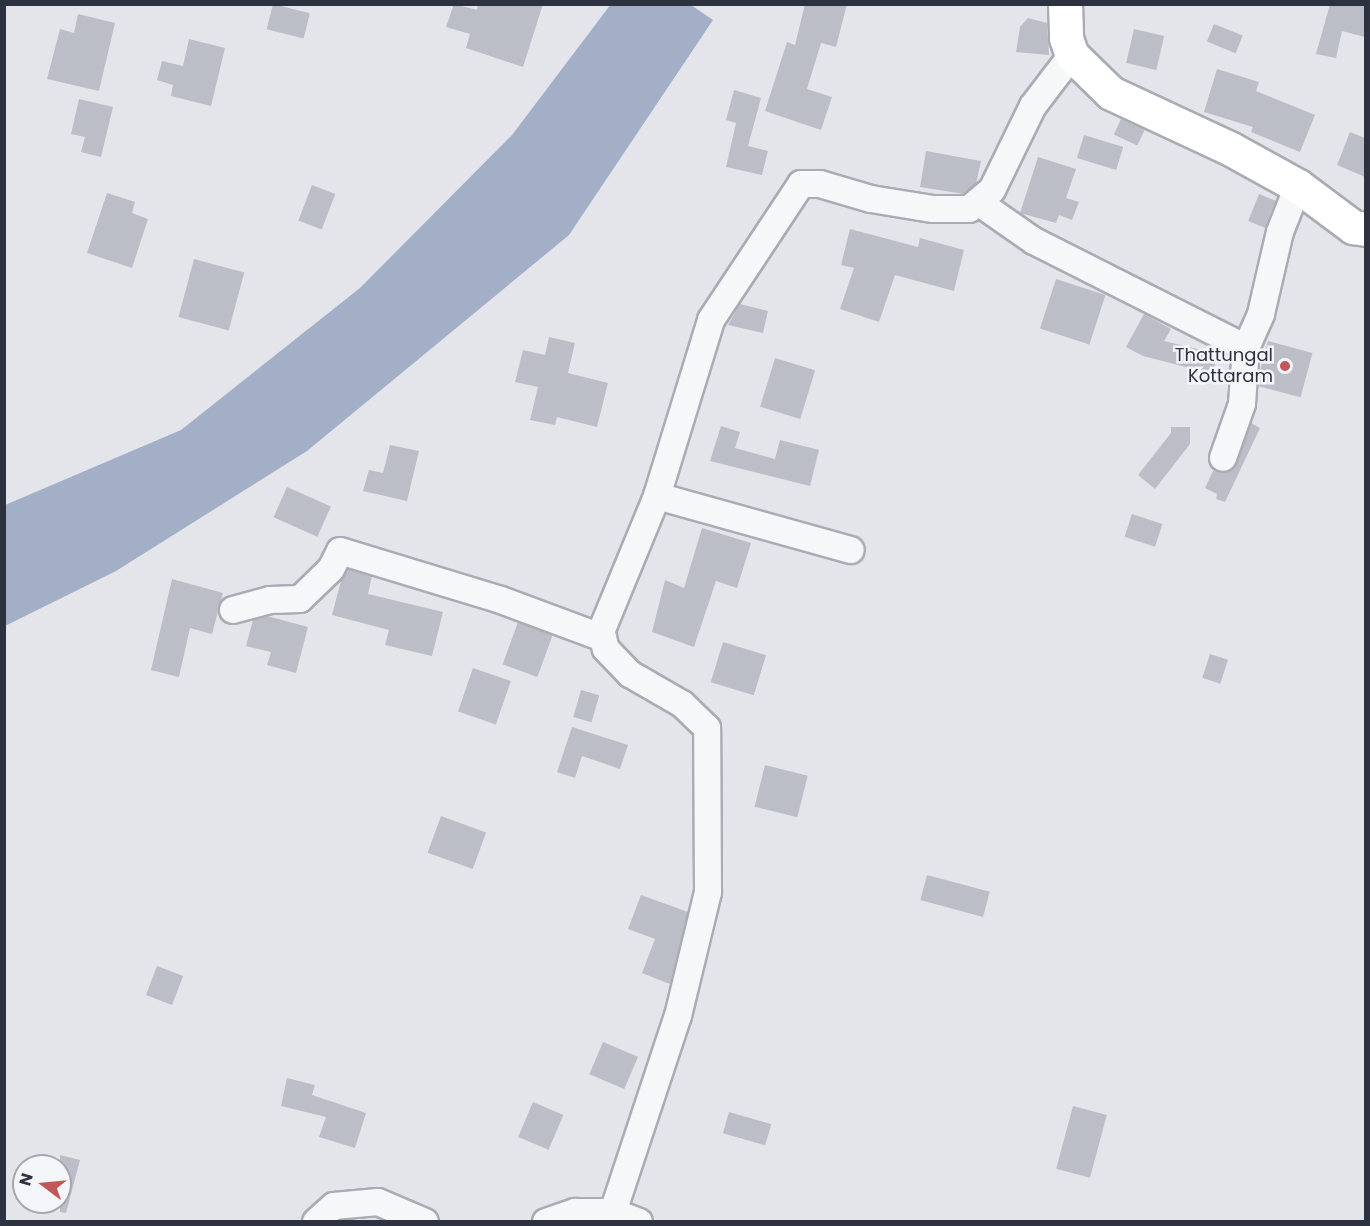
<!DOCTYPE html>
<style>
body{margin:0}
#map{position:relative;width:1370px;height:1226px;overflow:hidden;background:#e4e5ea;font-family:Poppins,sans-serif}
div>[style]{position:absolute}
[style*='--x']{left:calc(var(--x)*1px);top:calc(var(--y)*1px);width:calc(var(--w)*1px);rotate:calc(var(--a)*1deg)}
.water>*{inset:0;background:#a3afc6}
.building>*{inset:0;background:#bbbec6;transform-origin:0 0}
.roads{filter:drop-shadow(2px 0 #a9acb4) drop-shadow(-2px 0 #a9acb4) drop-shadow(0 2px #a9acb4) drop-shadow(0 -2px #a9acb4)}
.street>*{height:26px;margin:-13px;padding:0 13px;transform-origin:13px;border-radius:13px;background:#f6f7f9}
.secondary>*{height:33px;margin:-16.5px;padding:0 16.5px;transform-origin:16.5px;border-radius:16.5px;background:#fff}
.dots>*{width:16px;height:16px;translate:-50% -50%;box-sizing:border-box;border:3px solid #f3f5f8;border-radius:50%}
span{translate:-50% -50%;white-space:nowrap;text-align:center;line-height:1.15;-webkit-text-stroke:5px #f3f5f8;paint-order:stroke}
.poi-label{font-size:18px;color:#2d3241}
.right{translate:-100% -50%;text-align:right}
.frame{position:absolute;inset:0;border:6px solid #2d3241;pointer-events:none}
.north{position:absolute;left:12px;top:1154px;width:60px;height:60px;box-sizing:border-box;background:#f3f5f8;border:2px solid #a4a7af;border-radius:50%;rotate:286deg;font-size:16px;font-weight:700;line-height:24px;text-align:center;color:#2d3241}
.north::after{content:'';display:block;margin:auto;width:21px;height:27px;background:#c15758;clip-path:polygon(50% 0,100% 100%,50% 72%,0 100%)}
</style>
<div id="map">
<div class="water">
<div style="clip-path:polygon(611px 4px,691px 5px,713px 20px,569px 235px,307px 451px,116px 571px,5px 626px,5px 505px,181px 430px,360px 288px,512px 135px)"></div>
</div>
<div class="building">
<div style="left:273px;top:4px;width:38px;height:26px;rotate:14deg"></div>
<div style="clip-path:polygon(454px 4px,477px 10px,478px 4px,543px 4px,523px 67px,466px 48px,470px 34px,446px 27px)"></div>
<div style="clip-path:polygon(805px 4px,847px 4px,836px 47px,821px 43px,807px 89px,832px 97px,821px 130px,765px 111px,787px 42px,795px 45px)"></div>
<div style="clip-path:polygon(1330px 4px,1365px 4px,1365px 37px,1342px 31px,1336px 58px,1316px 54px)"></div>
<div style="clip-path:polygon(78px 14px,115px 23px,99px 91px,47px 79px,60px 29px,74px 33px)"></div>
<div style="clip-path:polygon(1028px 18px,1047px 23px,1049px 55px,1016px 52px,1020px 27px)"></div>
<div style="left:1214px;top:24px;width:31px;height:19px;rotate:22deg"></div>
<div style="left:1134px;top:29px;width:31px;height:35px;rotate:13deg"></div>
<div style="clip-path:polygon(189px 39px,225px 48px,211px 106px,171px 96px,173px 85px,157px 80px,162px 61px,183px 66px)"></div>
<div style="clip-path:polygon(1217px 69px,1259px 82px,1256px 91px,1315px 115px,1300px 152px,1251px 132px,1253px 127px,1204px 112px)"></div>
<div style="clip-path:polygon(734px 90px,761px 98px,748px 146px,768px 151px,762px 175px,726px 167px,736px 123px,726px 120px)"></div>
<div style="clip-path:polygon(79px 99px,113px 107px,101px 157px,81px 152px,85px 137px,71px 134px)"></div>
<div style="left:1121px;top:119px;width:26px;height:17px;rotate:25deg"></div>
<div style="clip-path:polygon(1350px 132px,1365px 138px,1365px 177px,1337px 165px)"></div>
<div style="left:1084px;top:135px;width:41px;height:24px;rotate:17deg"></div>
<div style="clip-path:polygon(926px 151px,981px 161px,976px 184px,964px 194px,920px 187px)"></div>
<div style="clip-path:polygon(1038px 157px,1076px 169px,1066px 198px,1079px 202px,1072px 220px,1059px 215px,1056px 223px,1020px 213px)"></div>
<div style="left:312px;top:185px;width:25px;height:38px;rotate:21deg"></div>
<div style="clip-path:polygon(107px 193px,135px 202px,132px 213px,148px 219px,132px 268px,87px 253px)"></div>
<div style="left:1259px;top:194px;width:18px;height:29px;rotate:22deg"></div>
<div style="clip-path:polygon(850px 229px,918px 247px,920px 238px,964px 250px,954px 291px,895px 275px,879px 322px,840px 309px,854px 268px,841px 265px)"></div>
<div style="left:194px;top:259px;width:52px;height:60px;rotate:15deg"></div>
<div style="left:1056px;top:279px;width:52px;height:52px;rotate:18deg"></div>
<div style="clip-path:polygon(740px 304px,768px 311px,763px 333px,728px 325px)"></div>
<div style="clip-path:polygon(1144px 314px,1171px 329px,1164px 341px,1218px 354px,1214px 368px,1209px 373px,1143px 356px,1126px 347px)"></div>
<div style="clip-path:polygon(549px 337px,575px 343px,568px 373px,608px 383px,597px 427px,557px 417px,555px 425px,530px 420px,538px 387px,515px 382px,523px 350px,545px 355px)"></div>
<div style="left:1268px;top:341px;width:46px;height:46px;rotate:15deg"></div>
<div style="left:775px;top:358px;width:42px;height:51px;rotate:17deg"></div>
<div style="clip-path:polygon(1251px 423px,1260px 428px,1225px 502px,1216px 499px,1217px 494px,1205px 488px,1213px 471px,1223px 473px,1233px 469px)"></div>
<div style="clip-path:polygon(721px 426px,740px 432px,735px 448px,775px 459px,780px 440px,819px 450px,810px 486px,710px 461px)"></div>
<div style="clip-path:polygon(1171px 427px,1190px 427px,1190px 444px,1155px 489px,1138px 475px,1171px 433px)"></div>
<div style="clip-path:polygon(390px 445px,419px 451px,407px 501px,363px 491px,369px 470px,383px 473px)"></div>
<div style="left:287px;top:487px;width:48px;height:33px;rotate:24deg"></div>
<div style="left:1132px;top:514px;width:32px;height:24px;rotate:18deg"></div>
<div style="clip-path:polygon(702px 528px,751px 543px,737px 588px,716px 581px,694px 647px,652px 632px,665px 580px,684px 588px)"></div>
<div style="clip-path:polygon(348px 569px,372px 576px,368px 594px,443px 612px,432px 656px,385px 645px,389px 630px,332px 615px,341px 581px)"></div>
<div style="clip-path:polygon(172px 579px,223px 593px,212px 634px,190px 628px,179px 677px,151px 670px)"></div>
<div style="clip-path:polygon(267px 616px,308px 627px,296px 673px,267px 665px,271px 652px,246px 646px,253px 620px)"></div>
<div style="left:518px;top:622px;width:37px;height:45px;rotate:20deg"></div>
<div style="left:723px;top:642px;width:45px;height:42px;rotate:17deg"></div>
<div style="left:1210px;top:654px;width:19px;height:25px;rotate:18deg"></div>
<div style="left:473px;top:668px;width:40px;height:46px;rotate:19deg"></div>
<div style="left:581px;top:690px;width:19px;height:28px;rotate:16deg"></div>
<div style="clip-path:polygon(572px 727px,628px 745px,620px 769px,582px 756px,575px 778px,557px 772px)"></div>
<div style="left:765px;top:765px;width:44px;height:43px;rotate:14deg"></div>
<div style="left:441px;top:816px;width:48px;height:39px;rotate:20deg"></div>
<div style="left:927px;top:875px;width:65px;height:26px;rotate:15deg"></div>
<div style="clip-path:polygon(641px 895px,688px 912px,670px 984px,642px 973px,655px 939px,628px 929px)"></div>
<div style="left:157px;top:966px;width:28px;height:31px;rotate:21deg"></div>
<div style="left:603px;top:1042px;width:38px;height:35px;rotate:23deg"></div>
<div style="clip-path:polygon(287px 1078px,315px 1085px,312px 1095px,366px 1113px,355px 1148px,319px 1137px,326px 1117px,281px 1106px)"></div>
<div style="left:533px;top:1102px;width:33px;height:38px;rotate:23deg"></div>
<div style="left:1073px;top:1106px;width:35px;height:65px;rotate:15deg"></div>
<div style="left:729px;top:1112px;width:44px;height:22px;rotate:16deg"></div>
<div style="clip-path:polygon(60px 1155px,80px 1160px,66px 1213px,60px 1212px)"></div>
</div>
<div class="roads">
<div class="street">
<div style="--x:978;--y:202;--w:68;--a:34.9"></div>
<div style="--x:1034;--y:241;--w:237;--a:26.8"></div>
<div style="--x:1246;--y:348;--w:56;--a:94.1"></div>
<div style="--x:1242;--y:404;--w:57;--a:109.4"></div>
<div style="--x:1246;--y:348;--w:37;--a:-66"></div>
<div style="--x:1261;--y:314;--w:84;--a:-77"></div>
<div style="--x:1280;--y:232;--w:49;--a:-68.6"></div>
<div style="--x:657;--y:496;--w:201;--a:15.6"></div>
<div style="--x:233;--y:610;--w:38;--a:-15"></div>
<div style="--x:270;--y:600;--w:30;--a:-2"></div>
<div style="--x:300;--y:599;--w:43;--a:-44.1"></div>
<div style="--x:331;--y:569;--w:20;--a:-63"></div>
<div style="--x:340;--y:551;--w:168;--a:16.9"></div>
<div style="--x:501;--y:600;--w:109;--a:20.4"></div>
<div style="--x:316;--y:1222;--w:24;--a:-42"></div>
<div style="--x:334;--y:1206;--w:44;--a:-5.2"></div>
<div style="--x:378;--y:1202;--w:51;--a:23.1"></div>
<div style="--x:546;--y:1222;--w:31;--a:-19"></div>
<div style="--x:575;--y:1212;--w:38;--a:0"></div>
<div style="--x:639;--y:1222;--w:28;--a:-159"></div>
<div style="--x:613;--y:1212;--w:206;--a:-71.7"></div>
<div style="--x:678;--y:1016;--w:128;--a:-76.4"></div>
<div style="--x:708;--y:892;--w:164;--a:-90.3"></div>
<div style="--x:707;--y:728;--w:35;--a:-136"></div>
<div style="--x:682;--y:704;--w:60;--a:-150"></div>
<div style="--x:630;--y:674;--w:35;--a:-134"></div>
<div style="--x:606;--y:649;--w:18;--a:-106"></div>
<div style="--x:601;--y:632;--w:147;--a:-67.6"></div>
<div style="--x:657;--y:496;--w:184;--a:-72.9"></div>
<div style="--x:711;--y:320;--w:163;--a:-56.5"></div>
<div style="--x:801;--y:184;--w:19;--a:0"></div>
<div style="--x:820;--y:184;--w:53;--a:16.4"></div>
<div style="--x:871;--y:199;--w:63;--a:9.2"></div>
<div style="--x:933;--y:209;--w:36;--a:0"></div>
<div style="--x:969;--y:209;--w:30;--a:-40"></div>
<div style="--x:992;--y:190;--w:93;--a:-64"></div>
<div style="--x:1033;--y:106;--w:64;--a:-52.6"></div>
</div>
<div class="secondary">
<div style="--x:1065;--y:4;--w:34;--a:88"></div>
<div style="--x:1066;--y:38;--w:18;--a:71"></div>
<div style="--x:1072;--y:55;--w:54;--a:44.3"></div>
<div style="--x:1111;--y:93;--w:132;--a:25"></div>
<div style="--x:1231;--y:149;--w:77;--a:28.9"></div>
<div style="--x:1298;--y:186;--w:69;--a:36.7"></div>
<div style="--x:1353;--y:227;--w:13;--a:9"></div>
</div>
</div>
<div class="dots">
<div style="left:1285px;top:366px;background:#c15758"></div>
</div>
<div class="poi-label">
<span class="right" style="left:1273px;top:366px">Thattungal<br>Kottaram</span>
</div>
<div class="frame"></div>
<div class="north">N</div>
</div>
